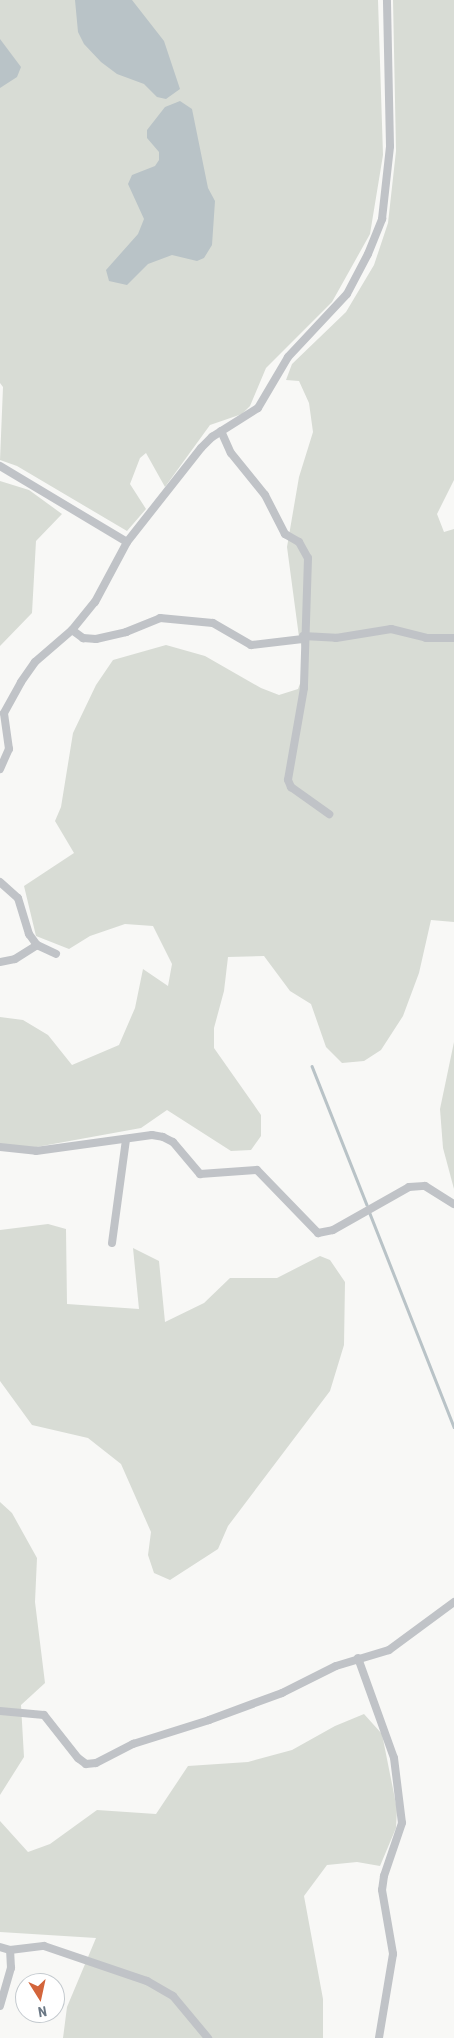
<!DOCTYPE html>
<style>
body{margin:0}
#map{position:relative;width:454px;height:2038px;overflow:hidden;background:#f8f8f6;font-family:"Roboto Condensed",sans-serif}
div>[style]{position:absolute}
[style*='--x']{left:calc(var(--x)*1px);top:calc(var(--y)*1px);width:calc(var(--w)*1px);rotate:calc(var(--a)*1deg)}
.green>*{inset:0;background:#d8dcd5}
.water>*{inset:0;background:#b9c3c7}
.stream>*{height:2.5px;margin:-1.25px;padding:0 1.25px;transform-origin:1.25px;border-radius:1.25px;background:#b9c3c7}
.minor>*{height:8px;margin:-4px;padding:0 4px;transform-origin:4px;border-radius:4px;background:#c0c3c7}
span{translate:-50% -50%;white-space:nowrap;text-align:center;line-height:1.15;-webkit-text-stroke:5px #fff;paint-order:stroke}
.north{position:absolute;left:15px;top:1973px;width:50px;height:50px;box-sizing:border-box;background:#fff;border:1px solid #c3c9ce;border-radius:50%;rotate:170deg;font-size:14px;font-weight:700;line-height:20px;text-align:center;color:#6a7784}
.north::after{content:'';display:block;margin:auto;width:18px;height:22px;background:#d3653b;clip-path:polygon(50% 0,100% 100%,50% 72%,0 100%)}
</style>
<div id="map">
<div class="green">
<div style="clip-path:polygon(0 0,378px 0,383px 155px,370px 234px,332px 302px,266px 368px,250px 406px,242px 414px,210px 425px,165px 487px,146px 453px,140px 458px,130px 484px,146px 509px,127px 531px,17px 466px,0 460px,3px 387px,0 383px)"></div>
<div style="clip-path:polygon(393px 0,454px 0,454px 480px,437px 514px,444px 532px,454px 529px,454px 922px,431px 920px,419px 973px,403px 1016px,381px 1050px,364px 1061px,342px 1063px,326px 1047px,311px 1004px,290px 991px,264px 956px,228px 957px,224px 991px,214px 1028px,214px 1048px,261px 1115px,261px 1136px,251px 1150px,231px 1151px,167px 1110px,141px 1128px,31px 1148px,0 1145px,0 1017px,23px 1020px,48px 1035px,72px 1065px,119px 1045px,135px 1008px,143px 969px,168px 986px,172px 964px,153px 926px,125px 924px,90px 936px,69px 949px,36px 936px,24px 886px,74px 853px,55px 821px,61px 807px,73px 733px,96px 685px,113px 660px,166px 645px,205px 656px,261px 688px,279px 695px,298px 689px,307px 665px,299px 637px,287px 547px,299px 477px,313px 432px,309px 403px,299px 381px,286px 380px,292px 364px,346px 312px,374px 265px,388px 223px,396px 151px)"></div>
<div style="clip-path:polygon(0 481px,29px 490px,62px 514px,36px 541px,32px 613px,0 646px)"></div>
<div style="clip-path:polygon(454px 1042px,454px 1189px,443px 1148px,440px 1109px)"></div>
<div style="clip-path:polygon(48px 1224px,66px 1229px,67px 1304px,139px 1309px,133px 1248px,159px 1261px,165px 1322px,204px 1303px,230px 1278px,277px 1278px,320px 1256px,330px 1260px,345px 1282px,344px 1345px,330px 1391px,228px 1526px,218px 1549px,170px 1580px,154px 1573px,148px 1555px,151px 1532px,121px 1464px,88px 1438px,32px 1425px,0 1381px,0 1230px)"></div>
<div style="clip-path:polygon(0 1502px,12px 1513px,37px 1558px,35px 1602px,45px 1683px,21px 1705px,24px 1757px,0 1795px)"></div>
<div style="clip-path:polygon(364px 1714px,382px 1734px,397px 1809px,396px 1828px,380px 1866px,357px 1862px,327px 1865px,304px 1896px,323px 1999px,323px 2038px,63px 2038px,67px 2007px,96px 1938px,0 1932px,0 1821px,28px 1852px,50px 1844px,97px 1810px,156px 1814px,188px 1766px,248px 1762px,292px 1750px,335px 1726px)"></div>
</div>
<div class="water">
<div style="clip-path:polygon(75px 0,132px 0,164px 41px,180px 89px,166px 99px,157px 97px,144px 84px,117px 74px,101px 62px,84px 44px,78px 32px)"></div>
<div style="clip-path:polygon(0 39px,21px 67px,17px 77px,0 88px)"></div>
<div style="clip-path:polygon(180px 101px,192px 109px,208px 188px,215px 201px,212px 245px,204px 258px,197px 261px,172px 255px,148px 264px,127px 285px,109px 281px,106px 270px,138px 234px,144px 219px,128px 184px,132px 175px,155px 166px,159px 160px,159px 152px,147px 138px,147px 130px,165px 107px)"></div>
</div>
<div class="stream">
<div style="--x:312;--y:1066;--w:149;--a:68.4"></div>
<div style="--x:369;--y:1211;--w:232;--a:68.5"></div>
</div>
<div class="minor">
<div style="--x:221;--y:431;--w:24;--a:66"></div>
<div style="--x:231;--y:453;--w:54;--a:51"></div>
<div style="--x:265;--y:495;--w:44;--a:62.9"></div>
<div style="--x:285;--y:534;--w:16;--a:30"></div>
<div style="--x:299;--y:542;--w:18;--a:61"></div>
<div style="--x:308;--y:558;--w:130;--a:91.8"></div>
<div style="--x:304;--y:688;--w:93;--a:99.9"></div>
<div style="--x:288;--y:780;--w:8;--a:67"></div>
<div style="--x:291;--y:787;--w:47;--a:35.4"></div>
<div style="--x:0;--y:466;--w:148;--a:30.9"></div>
<div style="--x:72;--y:630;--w:14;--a:36"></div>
<div style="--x:83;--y:638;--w:13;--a:4"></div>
<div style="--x:96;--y:639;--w:31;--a:-13"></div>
<div style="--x:126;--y:632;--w:37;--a:-22"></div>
<div style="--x:160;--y:618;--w:53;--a:5.4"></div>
<div style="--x:213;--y:623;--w:44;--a:30.1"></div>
<div style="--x:251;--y:645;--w:52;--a:-6.6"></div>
<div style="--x:303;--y:636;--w:33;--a:3"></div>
<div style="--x:336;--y:638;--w:56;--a:-9.3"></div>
<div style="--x:391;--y:629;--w:36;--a:14"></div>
<div style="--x:426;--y:638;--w:28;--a:0"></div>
<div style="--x:0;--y:769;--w:22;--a:-66"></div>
<div style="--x:9;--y:749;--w:36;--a:-98"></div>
<div style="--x:4;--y:713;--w:35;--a:-61"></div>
<div style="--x:21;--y:682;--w:24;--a:-55"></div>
<div style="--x:35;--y:662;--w:49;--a:-40.9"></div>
<div style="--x:72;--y:630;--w:36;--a:-51"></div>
<div style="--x:95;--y:602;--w:68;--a:-61.9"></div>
<div style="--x:127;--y:542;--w:120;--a:-51.8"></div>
<div style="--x:201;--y:448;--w:16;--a:-45"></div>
<div style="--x:212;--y:437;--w:54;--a:-32.2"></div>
<div style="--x:258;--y:408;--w:59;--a:-59.5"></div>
<div style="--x:288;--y:357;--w:86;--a:-46.9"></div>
<div style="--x:347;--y:294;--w:45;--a:-62.3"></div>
<div style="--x:368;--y:254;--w:38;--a:-68"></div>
<div style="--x:382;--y:219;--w:73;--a:-83.7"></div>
<div style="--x:390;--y:146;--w:146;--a:-91.2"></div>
<div style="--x:0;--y:882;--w:24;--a:42"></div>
<div style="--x:18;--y:898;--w:38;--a:73"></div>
<div style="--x:29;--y:934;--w:14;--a:54"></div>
<div style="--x:0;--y:962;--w:15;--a:-11"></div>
<div style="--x:15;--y:959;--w:26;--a:-32"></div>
<div style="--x:37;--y:945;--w:21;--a:25"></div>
<div style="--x:0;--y:1147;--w:36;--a:6"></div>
<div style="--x:36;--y:1151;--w:117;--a:-7.9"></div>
<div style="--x:152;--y:1135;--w:11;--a:10"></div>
<div style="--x:163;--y:1137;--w:11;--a:27"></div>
<div style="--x:173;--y:1142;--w:42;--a:49.8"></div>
<div style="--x:200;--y:1174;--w:57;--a:-4"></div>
<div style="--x:257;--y:1170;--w:88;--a:45.9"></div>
<div style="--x:318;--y:1233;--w:15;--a:-11"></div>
<div style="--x:333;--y:1230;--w:87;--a:-29.5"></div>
<div style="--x:409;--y:1187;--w:16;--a:-4"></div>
<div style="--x:425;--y:1186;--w:34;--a:32"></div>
<div style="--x:112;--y:1243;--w:105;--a:-82.3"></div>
<div style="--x:358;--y:1658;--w:106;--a:70.2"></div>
<div style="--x:394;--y:1758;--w:65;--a:83"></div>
<div style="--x:402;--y:1823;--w:56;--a:108.8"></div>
<div style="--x:384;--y:1876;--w:14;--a:98"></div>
<div style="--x:382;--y:1890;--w:65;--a:80.2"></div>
<div style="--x:393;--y:1954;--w:85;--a:99.5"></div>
<div style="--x:0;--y:1711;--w:44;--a:5.2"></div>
<div style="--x:44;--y:1715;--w:55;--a:51.7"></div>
<div style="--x:78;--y:1758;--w:10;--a:37"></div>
<div style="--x:86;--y:1764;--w:10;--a:-6"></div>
<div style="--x:96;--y:1763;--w:42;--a:-27.2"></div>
<div style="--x:133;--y:1744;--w:80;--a:-17.5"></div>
<div style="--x:209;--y:1720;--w:78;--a:-20.3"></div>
<div style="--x:282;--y:1693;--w:60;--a:-26.6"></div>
<div style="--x:336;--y:1666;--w:55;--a:-16.8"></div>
<div style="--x:389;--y:1650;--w:81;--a:-36.4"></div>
<div style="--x:0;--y:1947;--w:10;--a:17"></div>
<div style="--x:10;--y:1950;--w:34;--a:-7"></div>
<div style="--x:44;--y:1946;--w:109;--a:18.8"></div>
<div style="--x:147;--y:1981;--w:30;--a:30"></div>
<div style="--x:173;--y:1996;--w:55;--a:50.2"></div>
<div style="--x:0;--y:2006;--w:40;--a:-74"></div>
<div style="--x:11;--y:1968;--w:18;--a:-93"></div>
</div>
<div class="north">N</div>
</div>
